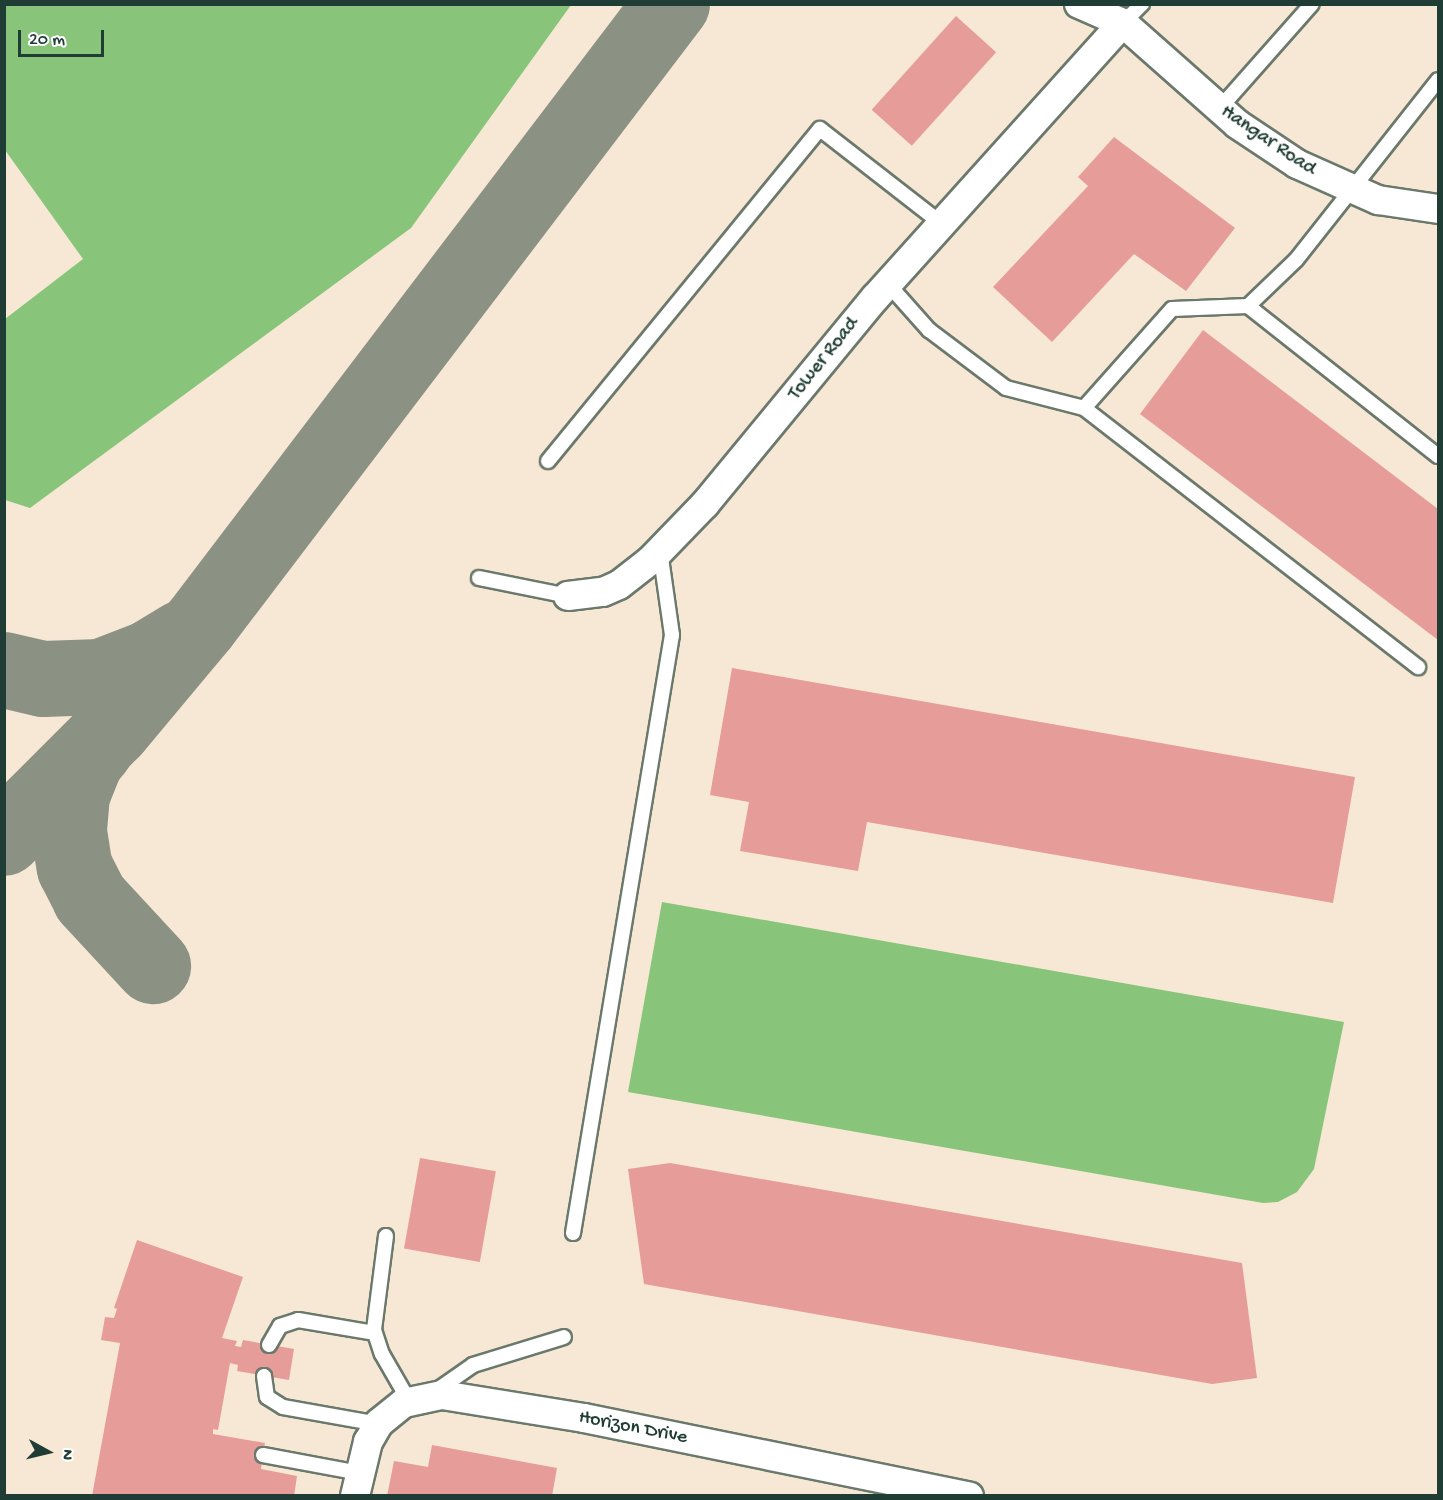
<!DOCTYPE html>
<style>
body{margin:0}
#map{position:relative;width:1443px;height:1500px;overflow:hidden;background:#f7e8d5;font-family:"Gochi Hand",sans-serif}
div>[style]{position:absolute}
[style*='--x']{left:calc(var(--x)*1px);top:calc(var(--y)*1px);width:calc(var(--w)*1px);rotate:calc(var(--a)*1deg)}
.green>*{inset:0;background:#88c57b}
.taxiway>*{height:76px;margin:-38px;padding:0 38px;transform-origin:38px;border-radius:38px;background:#8b9284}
.building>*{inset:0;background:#e69c98;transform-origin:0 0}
.roads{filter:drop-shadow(2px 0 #6b796c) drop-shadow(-2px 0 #6b796c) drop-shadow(0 2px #6b796c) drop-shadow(0 -2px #6b796c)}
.service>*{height:14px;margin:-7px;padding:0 7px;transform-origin:7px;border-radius:7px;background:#fff}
.minor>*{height:28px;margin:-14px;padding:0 14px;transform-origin:14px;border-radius:14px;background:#fff}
span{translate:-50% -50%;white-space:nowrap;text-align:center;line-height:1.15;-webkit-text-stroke:4.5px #fff;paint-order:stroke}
.street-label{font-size:20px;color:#1f3d34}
.frame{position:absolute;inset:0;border:6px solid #1f3d34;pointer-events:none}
.north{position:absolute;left:18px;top:1422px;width:60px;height:60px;-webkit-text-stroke:4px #fff;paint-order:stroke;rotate:98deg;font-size:16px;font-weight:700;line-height:24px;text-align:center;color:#1f3d34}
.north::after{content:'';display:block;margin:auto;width:21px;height:27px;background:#1f3d34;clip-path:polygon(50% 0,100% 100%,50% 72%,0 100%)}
.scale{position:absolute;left:18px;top:30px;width:86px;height:27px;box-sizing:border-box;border:3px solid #1f3d34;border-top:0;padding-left:8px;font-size:18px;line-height:21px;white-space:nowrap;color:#1f3d34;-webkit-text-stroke:4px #fff;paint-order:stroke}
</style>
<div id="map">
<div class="green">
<div style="clip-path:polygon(4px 5px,5px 4px,571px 5px,411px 228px,30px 508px,5px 500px,5px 319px,83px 259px,5px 150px)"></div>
<div style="clip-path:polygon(662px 902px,1344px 1022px,1314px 1169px,1297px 1192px,1278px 1202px,1263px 1203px,628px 1092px)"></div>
</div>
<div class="taxiway">
<div style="--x:4;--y:670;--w:40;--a:13"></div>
<div style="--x:43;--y:679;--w:58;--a:-2"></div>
<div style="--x:101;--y:677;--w:50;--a:-21"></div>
<div style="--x:148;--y:659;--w:41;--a:-31"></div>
<div style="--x:96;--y:748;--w:16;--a:130"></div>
<div style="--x:86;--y:760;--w:38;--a:112"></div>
<div style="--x:72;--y:795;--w:37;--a:95"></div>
<div style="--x:69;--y:832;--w:36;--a:81"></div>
<div style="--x:75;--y:868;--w:34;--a:63"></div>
<div style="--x:90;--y:898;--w:93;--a:47.2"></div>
<div style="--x:4;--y:838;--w:154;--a:-45"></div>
<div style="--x:113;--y:729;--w:136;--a:-50.1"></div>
<div style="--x:200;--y:625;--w:780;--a:-52.76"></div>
</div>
<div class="building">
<div style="left:956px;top:16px;width:54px;height:126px;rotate:42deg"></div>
<div style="clip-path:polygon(1114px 137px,1235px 228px,1186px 291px,1134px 254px,1052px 342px,993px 287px,1088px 186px,1078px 177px)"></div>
<div style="clip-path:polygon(1203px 330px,1438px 509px,1438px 640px,1140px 414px)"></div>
<div style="clip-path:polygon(732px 668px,1355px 777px,1333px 903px,867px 822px,858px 871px,740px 851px,749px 802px,710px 795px)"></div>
<div style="left:420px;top:1158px;width:77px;height:92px;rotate:10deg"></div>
<div style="clip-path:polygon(670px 1163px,1242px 1263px,1257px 1378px,1212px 1384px,644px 1284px,628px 1169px)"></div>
<div style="clip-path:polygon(137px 1240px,243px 1277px,222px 1338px,237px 1341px,235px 1346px,241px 1347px,243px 1340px,294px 1349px,289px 1380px,237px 1371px,238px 1365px,230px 1363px,218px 1430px,213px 1429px,213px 1434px,265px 1443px,261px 1469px,297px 1476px,294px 1496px,92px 1496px,120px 1343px,101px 1340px,105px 1317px,114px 1318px,117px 1309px,114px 1308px)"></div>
<div style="clip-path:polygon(432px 1445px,557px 1468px,552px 1496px,387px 1496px,394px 1461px,428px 1467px)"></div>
</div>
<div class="roads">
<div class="service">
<div style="--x:1123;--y:23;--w:27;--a:-45"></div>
<div style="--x:1219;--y:109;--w:140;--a:-48.5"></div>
<div style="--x:888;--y:284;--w:62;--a:48.3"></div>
<div style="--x:929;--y:330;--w:96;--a:37"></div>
<div style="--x:1006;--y:388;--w:81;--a:14.4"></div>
<div style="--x:1084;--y:408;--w:132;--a:-48.4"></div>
<div style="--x:1172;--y:309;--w:76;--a:-2.3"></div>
<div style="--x:1248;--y:306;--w:66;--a:-43.8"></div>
<div style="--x:1296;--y:260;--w:229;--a:-51.7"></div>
<div style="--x:1248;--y:306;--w:242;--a:38.3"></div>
<div style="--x:1084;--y:408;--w:423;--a:37.8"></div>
<div style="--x:548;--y:461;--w:429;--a:-50.7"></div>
<div style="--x:820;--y:129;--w:155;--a:37.9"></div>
<div style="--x:479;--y:578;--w:91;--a:11.4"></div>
<div style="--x:573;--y:1233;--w:606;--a:-80.6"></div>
<div style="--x:672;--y:635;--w:85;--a:-98.1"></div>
<div style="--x:386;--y:1236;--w:95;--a:97.3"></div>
<div style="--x:374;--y:1330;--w:25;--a:72"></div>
<div style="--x:382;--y:1354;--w:54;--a:60.1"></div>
<div style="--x:269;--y:1345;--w:22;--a:-60"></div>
<div style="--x:280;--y:1326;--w:19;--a:-18"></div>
<div style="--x:298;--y:1320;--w:77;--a:9.7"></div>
<div style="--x:264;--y:1376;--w:21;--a:82"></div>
<div style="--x:267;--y:1397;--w:19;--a:32"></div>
<div style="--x:283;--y:1407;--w:97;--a:10.1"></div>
<div style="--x:433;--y:1393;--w:49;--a:-35"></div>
<div style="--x:473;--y:1365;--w:95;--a:-17.1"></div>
<div style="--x:263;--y:1455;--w:99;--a:10.5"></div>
</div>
<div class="minor">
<div style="--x:1079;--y:4;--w:48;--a:23.4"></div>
<div style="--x:1123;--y:23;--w:152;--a:41.5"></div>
<div style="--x:1237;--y:124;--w:72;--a:33.7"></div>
<div style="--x:1297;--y:164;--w:89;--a:24"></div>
<div style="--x:1378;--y:200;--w:61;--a:8.5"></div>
<div style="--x:568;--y:596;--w:35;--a:-7"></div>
<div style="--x:603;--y:592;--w:17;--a:-24"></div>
<div style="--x:619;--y:585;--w:41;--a:-38"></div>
<div style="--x:651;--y:560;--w:78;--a:-46"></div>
<div style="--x:705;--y:504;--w:267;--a:-50.5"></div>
<div style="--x:875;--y:298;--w:370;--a:-48"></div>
<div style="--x:355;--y:1496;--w:56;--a:-76.5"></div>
<div style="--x:368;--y:1442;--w:22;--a:-60"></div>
<div style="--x:379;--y:1423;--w:32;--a:-39"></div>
<div style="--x:404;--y:1403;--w:39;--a:-12"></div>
<div style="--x:442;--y:1395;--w:144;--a:9.2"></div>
<div style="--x:584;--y:1418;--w:393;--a:11.5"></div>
</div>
</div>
<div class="street-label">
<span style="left:1268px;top:141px;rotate:34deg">Hangar Road</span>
<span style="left:824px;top:359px;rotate:-51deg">Tower Road</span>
<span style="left:633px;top:1428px;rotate:11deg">Horizon Drive</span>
</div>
<div class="frame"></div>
<div class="north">N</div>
<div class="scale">20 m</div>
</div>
